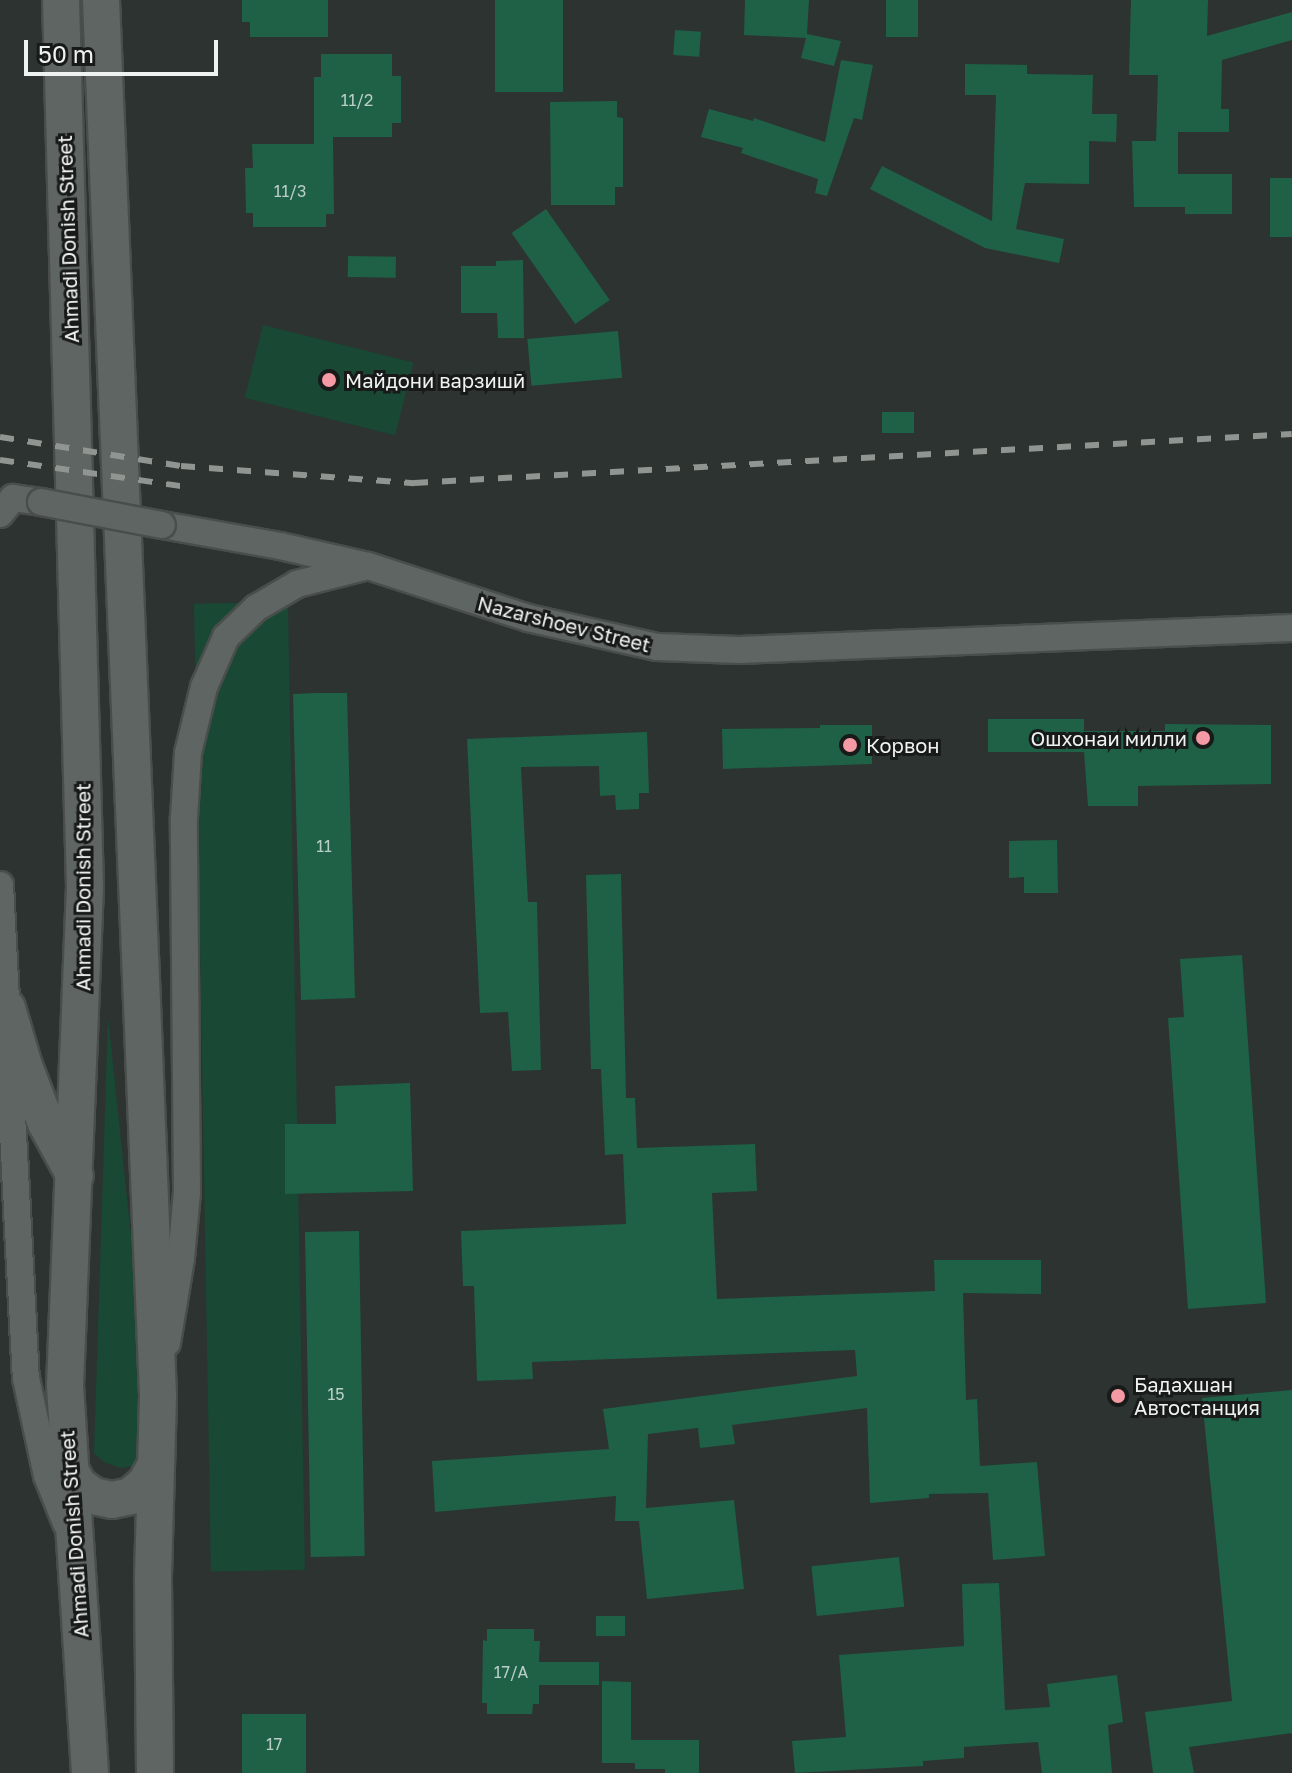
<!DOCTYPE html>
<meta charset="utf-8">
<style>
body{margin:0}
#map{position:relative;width:1292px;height:1773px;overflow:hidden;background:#2d3330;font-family:"Golos Text",sans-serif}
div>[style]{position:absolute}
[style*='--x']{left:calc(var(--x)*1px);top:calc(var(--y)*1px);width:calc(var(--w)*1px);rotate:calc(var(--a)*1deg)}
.green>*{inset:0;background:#194834;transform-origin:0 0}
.building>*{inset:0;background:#1e6146;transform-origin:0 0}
.roads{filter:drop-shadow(2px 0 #494e4c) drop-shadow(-2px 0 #494e4c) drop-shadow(0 2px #494e4c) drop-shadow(0 -2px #494e4c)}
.street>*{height:26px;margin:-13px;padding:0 13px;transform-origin:13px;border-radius:13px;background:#5f6562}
.secondary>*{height:36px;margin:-18px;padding:0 18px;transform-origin:18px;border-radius:18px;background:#5f6562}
.rail>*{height:6px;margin-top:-3px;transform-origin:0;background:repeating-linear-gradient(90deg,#909592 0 14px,transparent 0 28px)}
.bridges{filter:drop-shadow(2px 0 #494e4c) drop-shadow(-2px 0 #494e4c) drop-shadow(0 2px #494e4c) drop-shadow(0 -2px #494e4c)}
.street-bridge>*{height:26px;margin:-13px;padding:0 13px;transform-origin:13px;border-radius:13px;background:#5f6562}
.dots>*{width:22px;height:22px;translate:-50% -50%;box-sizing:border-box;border:4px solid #171a18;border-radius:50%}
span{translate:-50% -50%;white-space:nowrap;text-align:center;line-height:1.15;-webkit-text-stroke:6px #171a18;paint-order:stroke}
.number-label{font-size:16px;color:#bacec6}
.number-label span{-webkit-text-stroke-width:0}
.street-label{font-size:20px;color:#eef2f0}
.poi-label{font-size:20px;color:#eef2f0}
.left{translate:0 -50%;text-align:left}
.right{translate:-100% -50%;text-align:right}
.scale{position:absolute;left:24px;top:40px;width:194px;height:36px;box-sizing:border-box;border:4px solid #eef2f0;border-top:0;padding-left:10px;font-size:24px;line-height:28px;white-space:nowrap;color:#eef2f0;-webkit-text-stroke:6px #171a18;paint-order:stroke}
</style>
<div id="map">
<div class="green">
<div style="left:263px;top:325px;width:155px;height:75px;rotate:14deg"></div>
<div style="left:288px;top:602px;width:968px;height:94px;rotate:89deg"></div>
<div style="clip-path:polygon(108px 1017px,149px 1407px,150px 1448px,136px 1466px,120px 1468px,104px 1462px,94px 1453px)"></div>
</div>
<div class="building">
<div style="clip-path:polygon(242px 0,328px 0,328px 37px,250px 37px,250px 22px,242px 22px)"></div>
<div style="left:495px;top:0;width:68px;height:92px"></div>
<div style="clip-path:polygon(745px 0,809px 0,807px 34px,841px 41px,834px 66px,801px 58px,806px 38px,744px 35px)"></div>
<div style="left:886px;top:0;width:32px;height:37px"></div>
<div style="clip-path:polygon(1131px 0,1208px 0,1207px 36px,1292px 12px,1292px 40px,1222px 60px,1221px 109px,1229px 109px,1229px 132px,1178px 132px,1178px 174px,1232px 174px,1232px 214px,1185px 214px,1185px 207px,1134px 207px,1132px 141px,1156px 141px,1158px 75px,1129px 75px)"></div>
<div style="left:675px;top:30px;width:26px;height:25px;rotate:4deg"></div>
<div style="clip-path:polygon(321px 54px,392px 54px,392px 76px,401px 76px,401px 123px,392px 123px,392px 137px,333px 137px,334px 214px,326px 214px,326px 227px,253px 227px,253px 213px,246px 213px,245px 168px,253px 168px,252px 144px,314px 144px,314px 77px,321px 77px)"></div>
<div style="clip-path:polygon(841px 60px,873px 65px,862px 120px,854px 118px,827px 196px,815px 193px,818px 179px,741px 153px,743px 148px,701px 137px,709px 109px,753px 121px,754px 118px,825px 142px)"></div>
<div style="clip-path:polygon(965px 64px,1027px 65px,1027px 74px,1093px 75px,1092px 114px,1117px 114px,1116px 142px,1089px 141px,1089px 184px,1025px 183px,1016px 229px,1064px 239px,1059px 263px,985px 248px,870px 189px,882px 166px,992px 221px,996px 95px,965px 95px)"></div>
<div style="clip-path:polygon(617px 101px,617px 117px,623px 118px,623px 187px,615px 187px,615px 205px,551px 205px,550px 102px)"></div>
<div style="left:1292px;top:178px;width:59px;height:22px;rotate:90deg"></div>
<div style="left:546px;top:209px;width:111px;height:42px;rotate:55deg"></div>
<div style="left:348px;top:256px;width:48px;height:21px;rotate:1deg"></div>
<div style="clip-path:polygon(523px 260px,524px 338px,498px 338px,497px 313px,461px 313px,461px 266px,496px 266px,496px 261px)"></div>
<div style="left:618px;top:331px;width:47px;height:91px;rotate:85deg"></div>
<div style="left:882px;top:412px;width:32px;height:21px"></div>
<div style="clip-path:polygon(316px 693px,347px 693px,355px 998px,301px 1000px,293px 694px)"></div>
<div style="clip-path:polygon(988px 719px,1084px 719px,1084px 731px,1165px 731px,1165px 724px,1271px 725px,1271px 784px,1138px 786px,1138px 806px,1088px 806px,1084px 752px,988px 752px)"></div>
<div style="clip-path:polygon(820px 725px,872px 725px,872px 764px,723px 769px,722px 729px,820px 728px)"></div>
<div style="clip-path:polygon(647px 732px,649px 793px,639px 793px,639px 809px,616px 810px,615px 795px,600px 796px,599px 766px,521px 767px,528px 902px,537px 902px,541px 1070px,512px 1071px,508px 1012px,480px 1013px,467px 739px)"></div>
<div style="clip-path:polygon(1057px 840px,1058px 893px,1024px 893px,1024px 877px,1009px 878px,1009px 841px)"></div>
<div style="clip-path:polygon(621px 874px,626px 1098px,635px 1098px,637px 1148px,755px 1144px,757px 1191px,712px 1193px,717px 1299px,935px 1291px,934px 1260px,1041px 1260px,1041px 1294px,963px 1293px,966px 1400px,977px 1399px,980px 1466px,1037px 1462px,1045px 1556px,993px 1560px,988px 1493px,929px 1494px,929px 1498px,870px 1503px,867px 1408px,732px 1425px,735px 1444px,700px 1448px,698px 1428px,648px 1434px,646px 1508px,734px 1500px,744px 1589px,647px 1599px,639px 1521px,615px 1521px,616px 1496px,435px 1512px,432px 1461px,609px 1449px,603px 1409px,857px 1376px,855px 1350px,532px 1362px,533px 1379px,477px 1381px,474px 1286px,463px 1286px,461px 1231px,626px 1224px,623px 1154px,605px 1155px,601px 1069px,591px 1069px,586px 875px)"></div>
<div style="clip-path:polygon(1242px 955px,1266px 1303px,1188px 1309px,1168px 1018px,1184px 1017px,1180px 959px)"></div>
<div style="clip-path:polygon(410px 1083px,413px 1191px,285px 1194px,285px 1124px,336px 1124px,335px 1086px)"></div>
<div style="left:359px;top:1231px;width:325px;height:54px;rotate:89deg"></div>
<div style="clip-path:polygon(1292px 1390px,1292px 1733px,1189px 1747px,1194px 1773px,1153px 1773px,1145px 1712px,1232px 1701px,1202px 1398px)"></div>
<div style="left:899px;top:1557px;width:50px;height:88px;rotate:84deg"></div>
<div style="clip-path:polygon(999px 1583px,1005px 1710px,1050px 1707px,1047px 1684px,1117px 1675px,1123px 1722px,1108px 1725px,1112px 1773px,1042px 1773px,1038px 1742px,964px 1747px,964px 1758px,923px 1761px,923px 1766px,795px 1773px,792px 1741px,846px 1737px,839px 1655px,964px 1646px,962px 1584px)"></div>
<div style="left:596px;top:1616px;width:29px;height:20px"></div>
<div style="clip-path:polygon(487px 1629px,534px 1629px,534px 1641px,540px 1641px,539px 1662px,599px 1662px,599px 1685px,539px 1685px,539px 1704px,533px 1704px,532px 1714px,487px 1714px,487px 1703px,482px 1703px,483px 1640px,487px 1641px)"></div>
<div style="clip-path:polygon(602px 1681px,631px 1682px,631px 1740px,699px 1740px,699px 1773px,665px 1773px,665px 1769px,635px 1769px,635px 1763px,602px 1763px)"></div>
<div style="left:242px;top:1714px;width:64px;height:59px"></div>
</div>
<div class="roads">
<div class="street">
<div style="--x:0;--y:514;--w:21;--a:-51"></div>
<div style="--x:13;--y:498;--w:28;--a:8"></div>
<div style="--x:162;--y:525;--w:120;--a:10.1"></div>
<div style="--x:280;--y:546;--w:90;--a:12.8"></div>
<div style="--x:368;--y:566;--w:168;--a:18"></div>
<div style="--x:528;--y:618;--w:132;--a:12.7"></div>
<div style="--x:657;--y:647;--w:82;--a:2.1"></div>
<div style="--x:739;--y:650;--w:553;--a:-2.28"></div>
<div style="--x:0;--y:885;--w:494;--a:87"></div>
<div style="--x:26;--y:1378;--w:100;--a:77.9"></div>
<div style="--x:47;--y:1476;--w:51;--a:68"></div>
<div style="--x:167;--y:1343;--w:86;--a:-80.6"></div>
<div style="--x:181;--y:1258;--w:66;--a:-84.8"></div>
<div style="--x:187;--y:1192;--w:374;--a:-90.5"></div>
<div style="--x:184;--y:818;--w:65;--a:-86.5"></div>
<div style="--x:188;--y:753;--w:68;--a:-76.4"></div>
<div style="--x:204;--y:687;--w:55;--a:-66.3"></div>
<div style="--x:226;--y:637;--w:42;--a:-44"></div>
<div style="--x:256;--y:608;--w:48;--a:-30.3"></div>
<div style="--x:297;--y:584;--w:69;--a:-14.2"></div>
</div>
<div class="secondary">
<div style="--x:61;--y:0;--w:886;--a:88.45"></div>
<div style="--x:85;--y:886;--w:500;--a:92.29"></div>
<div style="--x:65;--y:1386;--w:388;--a:86.3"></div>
<div style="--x:101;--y:0;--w:1398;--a:87.66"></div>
<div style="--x:158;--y:1397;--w:183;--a:91.6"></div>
<div style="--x:153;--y:1580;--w:193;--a:89.4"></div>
<div style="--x:7;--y:1008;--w:60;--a:73.7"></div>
<div style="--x:24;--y:1066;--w:61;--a:68.9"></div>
<div style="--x:46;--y:1123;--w:60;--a:61.3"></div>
<div style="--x:69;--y:1468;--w:19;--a:62"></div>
<div style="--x:78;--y:1485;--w:19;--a:36"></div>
<div style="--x:93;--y:1496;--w:19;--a:12"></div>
<div style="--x:112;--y:1500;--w:19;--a:-12"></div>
<div style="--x:131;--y:1496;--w:20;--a:-41"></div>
<div style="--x:146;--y:1483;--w:19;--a:-62"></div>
</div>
</div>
<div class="rail">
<div style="--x:0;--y:437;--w:183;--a:9.1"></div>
<div style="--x:181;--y:466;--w:234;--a:4.2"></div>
<div style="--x:414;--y:483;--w:879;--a:-3.19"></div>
<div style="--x:0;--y:460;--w:183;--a:8.2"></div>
</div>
<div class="bridges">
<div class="street-bridge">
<div style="--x:41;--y:502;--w:123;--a:10.8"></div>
</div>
</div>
<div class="dots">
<div style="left:329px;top:380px;background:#f49aa4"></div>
<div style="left:1203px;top:738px;background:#f49aa4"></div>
<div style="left:850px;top:745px;background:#f49aa4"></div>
<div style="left:1118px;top:1396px;background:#f49aa4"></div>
</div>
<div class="number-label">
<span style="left:357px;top:100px">11/2</span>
<span style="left:290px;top:191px">11/3</span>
<span style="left:324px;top:846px">11</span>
<span style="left:336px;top:1394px">15</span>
<span style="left:511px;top:1672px">17/A</span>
<span style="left:274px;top:1744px">17</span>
</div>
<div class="street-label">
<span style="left:68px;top:239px;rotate:-92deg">Ahmadi Donish Street</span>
<span style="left:564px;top:624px;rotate:14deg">Nazarshoev Street</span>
<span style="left:83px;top:887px;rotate:-90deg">Ahmadi Donish Street</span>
<span style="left:74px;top:1534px;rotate:-94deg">Ahmadi Donish Street</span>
</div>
<div class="poi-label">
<span class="left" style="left:345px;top:380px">Майдони варзишӣ</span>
<span class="right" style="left:1187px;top:738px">Ошхонаи милли</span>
<span class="left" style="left:866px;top:745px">Корвон</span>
<span class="left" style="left:1134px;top:1396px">Бадахшан<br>Автостанция</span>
</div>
<div class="scale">50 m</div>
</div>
